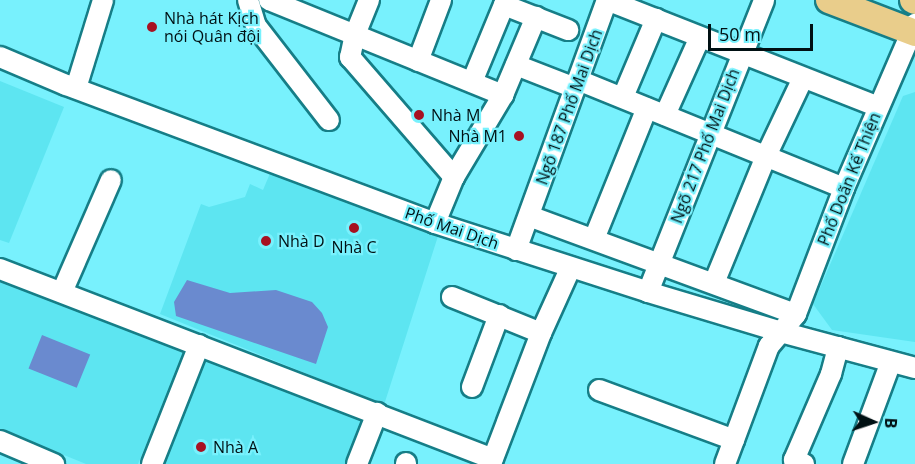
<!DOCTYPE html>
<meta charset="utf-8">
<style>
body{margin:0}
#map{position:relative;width:915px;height:464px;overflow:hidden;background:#78f1fd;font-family:"Open Sans",sans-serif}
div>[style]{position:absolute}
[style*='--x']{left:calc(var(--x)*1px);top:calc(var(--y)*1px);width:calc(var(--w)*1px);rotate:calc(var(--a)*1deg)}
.built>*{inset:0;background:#5de5f1}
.water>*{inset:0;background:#6a8acf;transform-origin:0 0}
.roads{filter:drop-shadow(2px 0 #167e87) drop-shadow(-2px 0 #167e87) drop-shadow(0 2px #167e87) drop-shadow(0 -2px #167e87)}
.minor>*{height:20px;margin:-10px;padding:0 10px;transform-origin:10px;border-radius:10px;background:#fff}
.major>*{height:26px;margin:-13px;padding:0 13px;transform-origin:13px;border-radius:13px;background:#e9cd8b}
.dots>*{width:16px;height:16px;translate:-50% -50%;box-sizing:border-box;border:3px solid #78f1fd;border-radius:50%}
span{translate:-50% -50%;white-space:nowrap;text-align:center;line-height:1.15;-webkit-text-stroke:4.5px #78f1fd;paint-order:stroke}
.poi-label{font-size:16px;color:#001013}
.left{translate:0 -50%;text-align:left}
.right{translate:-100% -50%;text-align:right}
.street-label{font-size:16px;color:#001013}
.north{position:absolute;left:843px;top:392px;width:60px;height:60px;-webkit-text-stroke:4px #78f1fd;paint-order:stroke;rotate:93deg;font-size:16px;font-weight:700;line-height:24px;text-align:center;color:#001013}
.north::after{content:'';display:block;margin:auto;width:21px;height:27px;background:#001013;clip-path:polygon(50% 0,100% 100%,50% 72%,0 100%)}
.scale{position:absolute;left:708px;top:24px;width:105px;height:27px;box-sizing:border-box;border:3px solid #001013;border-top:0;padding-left:8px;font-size:18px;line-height:21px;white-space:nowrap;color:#001013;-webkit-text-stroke:4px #78f1fd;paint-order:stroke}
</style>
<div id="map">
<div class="built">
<div style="clip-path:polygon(0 81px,64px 107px,9px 243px,0 240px)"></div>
<div style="clip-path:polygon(915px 92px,915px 342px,832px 330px,813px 304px,903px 96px)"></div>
<div style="clip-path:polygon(271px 171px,439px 233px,384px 405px,160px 314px,201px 204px,209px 207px,245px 197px,250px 184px,263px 190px)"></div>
<div style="clip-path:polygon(0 276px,186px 349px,138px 464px,86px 464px,0 429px)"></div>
<div style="clip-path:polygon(206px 356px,365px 421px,347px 464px,162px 464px)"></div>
</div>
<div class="water">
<div style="clip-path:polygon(187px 280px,230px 293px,276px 290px,312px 302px,322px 313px,328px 327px,316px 364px,176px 316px,174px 302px)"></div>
<div style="left:42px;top:335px;width:52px;height:36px;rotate:22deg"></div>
</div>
<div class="roads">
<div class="minor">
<div style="--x:248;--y:0;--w:27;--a:73"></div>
<div style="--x:256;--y:26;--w:119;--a:52.2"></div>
<div style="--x:269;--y:0;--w:253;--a:22.1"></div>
<div style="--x:369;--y:0;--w:37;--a:112"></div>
<div style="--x:355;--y:34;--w:24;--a:102"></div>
<div style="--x:350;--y:57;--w:159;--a:49.1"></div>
<div style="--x:504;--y:5;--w:69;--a:21.3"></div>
<div style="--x:0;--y:57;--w:72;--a:23"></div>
<div style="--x:66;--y:85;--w:394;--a:20.5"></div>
<div style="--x:435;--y:223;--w:224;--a:17.9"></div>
<div style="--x:648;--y:292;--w:139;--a:16.7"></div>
<div style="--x:781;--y:332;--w:139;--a:15"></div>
<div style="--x:418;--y:61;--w:65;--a:-69.3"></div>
<div style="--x:516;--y:65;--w:63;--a:21.3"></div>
<div style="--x:578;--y:80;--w:287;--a:22.1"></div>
<div style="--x:472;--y:82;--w:89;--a:-67.5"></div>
<div style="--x:76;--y:88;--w:92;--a:-72.9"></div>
<div style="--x:623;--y:97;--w:85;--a:-67.1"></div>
<div style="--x:665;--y:115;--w:85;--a:-65.8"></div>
<div style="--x:529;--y:216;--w:284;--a:20.2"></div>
<div style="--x:435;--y:223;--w:50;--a:-67.6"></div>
<div style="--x:454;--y:177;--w:96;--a:-59.1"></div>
<div style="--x:503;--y:95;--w:85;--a:-67.1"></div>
<div style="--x:594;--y:239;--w:141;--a:-68"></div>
<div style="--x:516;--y:250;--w:266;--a:-70"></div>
<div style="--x:607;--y:0;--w:291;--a:21.5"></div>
<div style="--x:0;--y:269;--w:528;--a:21.08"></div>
<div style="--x:714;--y:283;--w:137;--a:-67.7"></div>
<div style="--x:766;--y:156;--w:86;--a:-64.6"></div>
<div style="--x:62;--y:292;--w:122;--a:-66.4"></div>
<div style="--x:648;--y:292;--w:314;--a:-68.3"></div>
<div style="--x:452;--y:297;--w:96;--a:22"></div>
<div style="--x:472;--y:387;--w:77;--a:-69.4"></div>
<div style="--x:599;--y:390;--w:144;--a:20.3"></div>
<div style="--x:0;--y:441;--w:59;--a:23.1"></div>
<div style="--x:152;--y:464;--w:128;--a:-68.4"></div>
<div style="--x:357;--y:464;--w:55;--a:-68.6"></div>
<div style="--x:406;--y:464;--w:1;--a:-90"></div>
<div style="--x:491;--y:464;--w:140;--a:-69.1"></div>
<div style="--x:541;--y:333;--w:72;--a:-65.6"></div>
<div style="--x:725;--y:464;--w:126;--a:-69.6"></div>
<div style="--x:769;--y:346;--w:42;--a:-49.8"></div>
<div style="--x:796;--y:314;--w:135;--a:-69.1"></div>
<div style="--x:844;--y:188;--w:179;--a:-66.6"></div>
<div style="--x:804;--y:464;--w:11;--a:-158"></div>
<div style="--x:794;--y:460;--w:94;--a:-66.7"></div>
<div style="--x:831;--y:374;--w:28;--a:-75"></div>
<div style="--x:853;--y:464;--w:109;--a:-69.6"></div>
</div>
<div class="major">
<div style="--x:829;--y:0;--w:92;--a:21"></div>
<div style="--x:913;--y:0;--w:2;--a:27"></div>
</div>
</div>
<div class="dots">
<div style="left:152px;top:27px;background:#a71121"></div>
<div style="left:419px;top:115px;background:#a71121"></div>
<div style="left:519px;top:136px;background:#a71121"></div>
<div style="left:354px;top:228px;background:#a71121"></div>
<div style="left:266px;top:241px;background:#a71121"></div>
<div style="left:201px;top:447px;background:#a71121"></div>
</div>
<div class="poi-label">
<span class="left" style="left:164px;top:27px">Nhà hát Kịch<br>nói Quân đội</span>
<span class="left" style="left:431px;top:115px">Nhà M</span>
<span class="right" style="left:507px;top:136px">Nhà M1</span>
<span class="left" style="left:278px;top:241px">Nhà D</span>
<span style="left:354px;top:247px">Nhà C</span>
<span class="left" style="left:213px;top:447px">Nhà A</span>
</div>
<div class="street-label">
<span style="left:569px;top:107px;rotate:-70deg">Ngõ 187 Phố Mai Dịch</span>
<span style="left:705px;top:146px;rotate:-69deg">Ngõ 217 Phố Mai Dịch</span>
<span style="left:849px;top:179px;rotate:-68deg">Phố Doãn Kế Thiện</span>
<span style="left:452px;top:228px;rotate:19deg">Phố Mai Dịch</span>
</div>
<div class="north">B</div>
<div class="scale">50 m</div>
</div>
